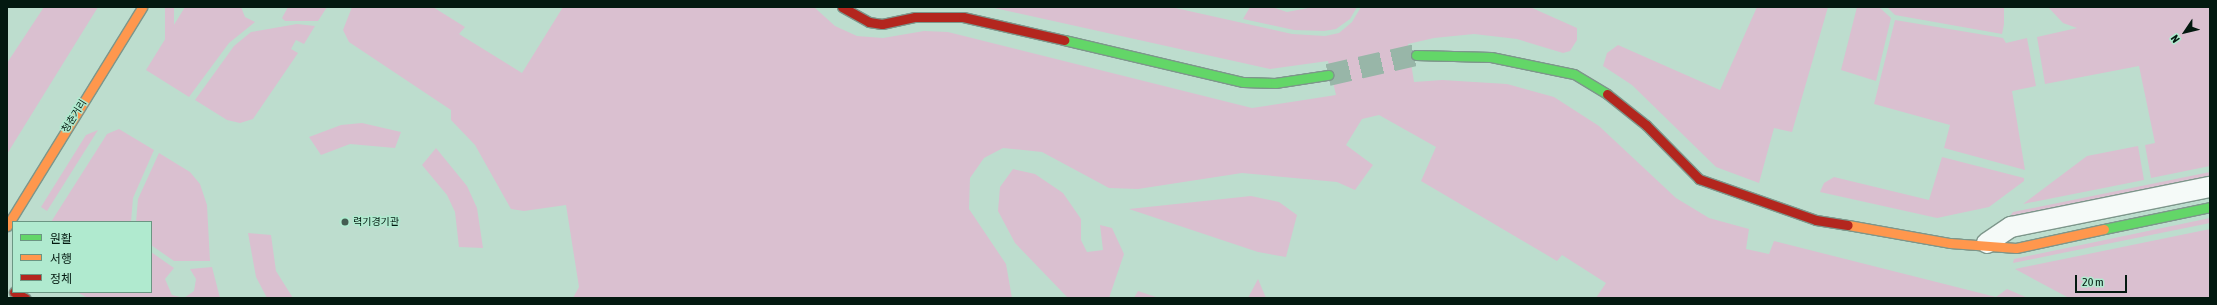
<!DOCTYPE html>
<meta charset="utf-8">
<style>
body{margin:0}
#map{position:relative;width:2217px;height:305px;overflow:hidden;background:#bdddce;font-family:"Asap Condensed","Noto Sans KR",sans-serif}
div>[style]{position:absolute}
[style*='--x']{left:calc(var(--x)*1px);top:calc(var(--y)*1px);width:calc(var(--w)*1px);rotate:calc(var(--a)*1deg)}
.green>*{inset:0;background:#dac0d0;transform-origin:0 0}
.secondary-tunnel>*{height:22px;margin-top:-11px;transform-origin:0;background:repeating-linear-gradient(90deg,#98b6a8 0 22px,transparent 0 33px)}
.roads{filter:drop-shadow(1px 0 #7d968b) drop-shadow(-1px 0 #7d968b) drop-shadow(0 1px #7d968b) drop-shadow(0 -1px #7d968b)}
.street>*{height:20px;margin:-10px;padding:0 10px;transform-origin:10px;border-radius:10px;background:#f5faf8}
.fast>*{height:9px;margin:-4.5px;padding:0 4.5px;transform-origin:4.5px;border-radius:4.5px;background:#63d668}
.slow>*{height:9px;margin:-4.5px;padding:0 4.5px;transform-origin:4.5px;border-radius:4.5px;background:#ff974d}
.jam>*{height:9px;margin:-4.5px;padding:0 4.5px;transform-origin:4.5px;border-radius:4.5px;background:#b3261e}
.dots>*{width:11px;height:11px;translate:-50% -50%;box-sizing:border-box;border:2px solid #b0eacf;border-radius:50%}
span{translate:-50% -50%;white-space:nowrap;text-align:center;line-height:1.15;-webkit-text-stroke:3px #b0eacf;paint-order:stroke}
.street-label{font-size:10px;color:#031910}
.poi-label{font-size:10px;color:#031910}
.left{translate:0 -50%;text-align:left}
.frame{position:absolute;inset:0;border:8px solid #031910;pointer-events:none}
.legend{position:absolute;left:12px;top:221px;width:140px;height:72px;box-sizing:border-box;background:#b0eacf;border:1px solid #6b9683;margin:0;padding:5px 7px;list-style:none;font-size:12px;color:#031910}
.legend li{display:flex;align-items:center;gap:8px;height:20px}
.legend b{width:20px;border:1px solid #6b9683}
.north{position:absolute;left:2165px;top:12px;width:40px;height:40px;-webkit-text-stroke:3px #b0eacf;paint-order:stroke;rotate:235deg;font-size:11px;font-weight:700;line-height:16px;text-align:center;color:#031910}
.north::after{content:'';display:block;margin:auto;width:14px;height:18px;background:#031910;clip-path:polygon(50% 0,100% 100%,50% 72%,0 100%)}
.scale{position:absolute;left:2075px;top:275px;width:52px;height:18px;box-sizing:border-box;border:2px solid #031910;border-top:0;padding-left:5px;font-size:12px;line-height:14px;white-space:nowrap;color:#031910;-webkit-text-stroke:3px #b0eacf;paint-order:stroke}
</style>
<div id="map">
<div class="green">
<div style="clip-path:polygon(44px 7px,98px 7px,7px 154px,7px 63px)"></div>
<div style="left:165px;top:7px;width:9px;height:47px"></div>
<div style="clip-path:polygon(185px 7px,241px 7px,245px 17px,255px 22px,229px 43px,189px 97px,146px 70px)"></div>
<div style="clip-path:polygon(288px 7px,327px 7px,318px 21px,285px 21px,282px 18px)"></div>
<div style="clip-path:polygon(352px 7px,433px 7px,465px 27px,459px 34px,522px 73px,563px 7px,814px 7px,835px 26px,857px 36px,883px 38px,924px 31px,948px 32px,1252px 108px,1336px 95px,1328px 61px,1270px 69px,990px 7px,1171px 7px,1292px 34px,1325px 36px,1339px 33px,1352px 22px,1361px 7px,1530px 7px,1577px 28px,1577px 40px,1570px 51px,1563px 53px,1517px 39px,1474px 34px,1434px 38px,1408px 44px,1414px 82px,1442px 80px,1507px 84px,1554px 97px,1599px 126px,1676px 198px,1709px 218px,1749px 229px,1746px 249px,1769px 254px,1774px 241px,1996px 297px,2007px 289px,2028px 298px,1596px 298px,1606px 283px,1562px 255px,1557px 261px,1421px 181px,1436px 147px,1379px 115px,1362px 119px,1346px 145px,1373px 165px,1355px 190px,1337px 182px,1242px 173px,1138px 189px,1109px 188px,1042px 152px,1003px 148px,984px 158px,970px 178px,969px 209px,1006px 264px,1012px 298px,573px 298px,579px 287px,566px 205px,524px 211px,511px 209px,475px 145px,451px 120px,451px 110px,349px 42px,343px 30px)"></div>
<div style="clip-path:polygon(1250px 7px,1272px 7px,1287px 12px,1313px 7px,1357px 7px,1350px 19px,1336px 29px,1324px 31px,1294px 30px,1243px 19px)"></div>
<div style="clip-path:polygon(1757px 7px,1828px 7px,1792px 132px,1774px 128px,1759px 183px,1716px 167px,1632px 85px,1603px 66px,1607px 53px,1618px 45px,1720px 90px)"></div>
<div style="clip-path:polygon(1857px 7px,1879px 7px,1891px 18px,1876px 81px,1841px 70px)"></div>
<div style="clip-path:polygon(1887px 7px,2004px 7px,2004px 24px,2002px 34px,1895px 15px)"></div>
<div style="clip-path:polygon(2048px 7px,2210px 7px,2210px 166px,2151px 178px,2145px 145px,2155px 143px,2139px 66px,2045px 84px,2037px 37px,2077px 28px,2063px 23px)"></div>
<div style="clip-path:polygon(1895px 20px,2003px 38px,2006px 43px,2027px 38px,2036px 86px,2012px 91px,2025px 170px,1944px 148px,1950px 125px,1874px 104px)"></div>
<div style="clip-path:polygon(297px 24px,315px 26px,304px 44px,296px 40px,291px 49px,298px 53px,253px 119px,240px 123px,227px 120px,195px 100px,234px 46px,251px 32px)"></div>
<div style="clip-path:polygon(362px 123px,401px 132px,395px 148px,350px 144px,321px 155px,309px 137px,341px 125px)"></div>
<div style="clip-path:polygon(119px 129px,154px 150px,133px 198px,131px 222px,51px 222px,107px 134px)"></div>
<div style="clip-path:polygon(98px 130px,47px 211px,41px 207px,86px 135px)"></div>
<div style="clip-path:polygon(2138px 146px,2144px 180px,2023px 204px,2087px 156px)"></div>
<div style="clip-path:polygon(436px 148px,467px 186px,477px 208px,483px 248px,459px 247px,455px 212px,447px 195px,422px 165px)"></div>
<div style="clip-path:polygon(159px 153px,190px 172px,200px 184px,207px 205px,210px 261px,174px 261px,151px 245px,151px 222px,136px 222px,138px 199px)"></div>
<div style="clip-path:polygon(1942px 157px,2024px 178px,2024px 181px,1989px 207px,1937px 218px,1820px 192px,1824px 183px,1834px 177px,1929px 200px)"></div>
<div style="clip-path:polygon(1013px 169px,1035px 174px,1063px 193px,1081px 219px,1081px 240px,1087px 252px,1103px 250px,1100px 225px,1112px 228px,1124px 254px,1109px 298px,1068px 298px,1015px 243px,998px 211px,1000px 187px)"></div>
<div style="clip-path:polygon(2210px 172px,2210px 178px,2010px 216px,2013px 212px)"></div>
<div style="clip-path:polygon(1251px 196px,1279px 202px,1297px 215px,1286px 257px,1258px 252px,1129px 209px)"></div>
<div style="clip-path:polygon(2210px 218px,2210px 223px,2013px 263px,2014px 259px)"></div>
<div style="clip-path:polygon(2210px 229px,2210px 298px,2069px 298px,2015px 269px)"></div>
<div style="clip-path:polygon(248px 233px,271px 235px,276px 271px,293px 298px,267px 298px,256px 277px)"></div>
<div style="clip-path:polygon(151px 252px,174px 268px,165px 279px,172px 295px,184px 298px,194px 291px,196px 279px,190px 269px,212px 267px,220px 298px,88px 298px,77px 292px,151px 292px)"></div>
<div style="clip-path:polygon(1258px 279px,1266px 298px,1248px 298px)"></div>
<div style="clip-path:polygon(1138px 291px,1159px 298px,1134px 298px)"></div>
</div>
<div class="secondary-tunnel">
<div style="--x:1328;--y:75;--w:90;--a:-12.8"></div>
</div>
<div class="roads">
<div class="street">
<div style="--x:1987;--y:243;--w:29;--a:-34"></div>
<div style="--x:2011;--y:227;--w:203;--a:-11.4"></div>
</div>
<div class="fast">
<div style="--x:1064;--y:40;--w:184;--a:13.2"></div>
<div style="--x:1243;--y:82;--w:32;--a:2"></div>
<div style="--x:1275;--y:83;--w:54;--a:-8.6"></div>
<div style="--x:1416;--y:55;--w:75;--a:1.5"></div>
<div style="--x:1491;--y:57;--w:85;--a:11.6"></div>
<div style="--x:1574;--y:74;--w:39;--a:31"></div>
<div style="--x:2104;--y:229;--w:108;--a:-11.7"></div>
</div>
<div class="slow">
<div style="--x:1848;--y:225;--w:104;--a:10"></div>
<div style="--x:1950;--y:243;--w:66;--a:4.3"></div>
<div style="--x:2016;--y:248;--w:90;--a:-12.2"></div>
<div style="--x:7;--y:226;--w:257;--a:-58.3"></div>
</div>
<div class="jam">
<div style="--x:842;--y:7;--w:31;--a:29"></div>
<div style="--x:869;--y:22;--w:13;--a:9"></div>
<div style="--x:882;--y:24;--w:34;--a:-12"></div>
<div style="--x:915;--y:17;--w:48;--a:0"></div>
<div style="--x:963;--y:17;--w:104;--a:12.8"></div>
<div style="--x:1607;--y:94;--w:50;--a:38.5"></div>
<div style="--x:1646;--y:125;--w:76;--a:45.5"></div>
<div style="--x:1699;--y:179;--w:124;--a:19.3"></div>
<div style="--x:1816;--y:220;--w:32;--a:9"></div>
<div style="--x:14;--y:292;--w:13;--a:29"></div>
</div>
</div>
<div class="dots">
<div style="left:345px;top:222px;background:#445e52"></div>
</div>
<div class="street-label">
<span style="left:74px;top:116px;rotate:-58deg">청춘거리</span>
</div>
<div class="poi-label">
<span class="left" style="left:353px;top:222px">력기경기관</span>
</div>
<div class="frame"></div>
<ul class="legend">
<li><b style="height:5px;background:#63d668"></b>원활</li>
<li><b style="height:5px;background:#ff974d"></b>서행</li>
<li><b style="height:5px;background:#b3261e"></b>정체</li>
</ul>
<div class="north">N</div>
<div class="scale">20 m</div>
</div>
